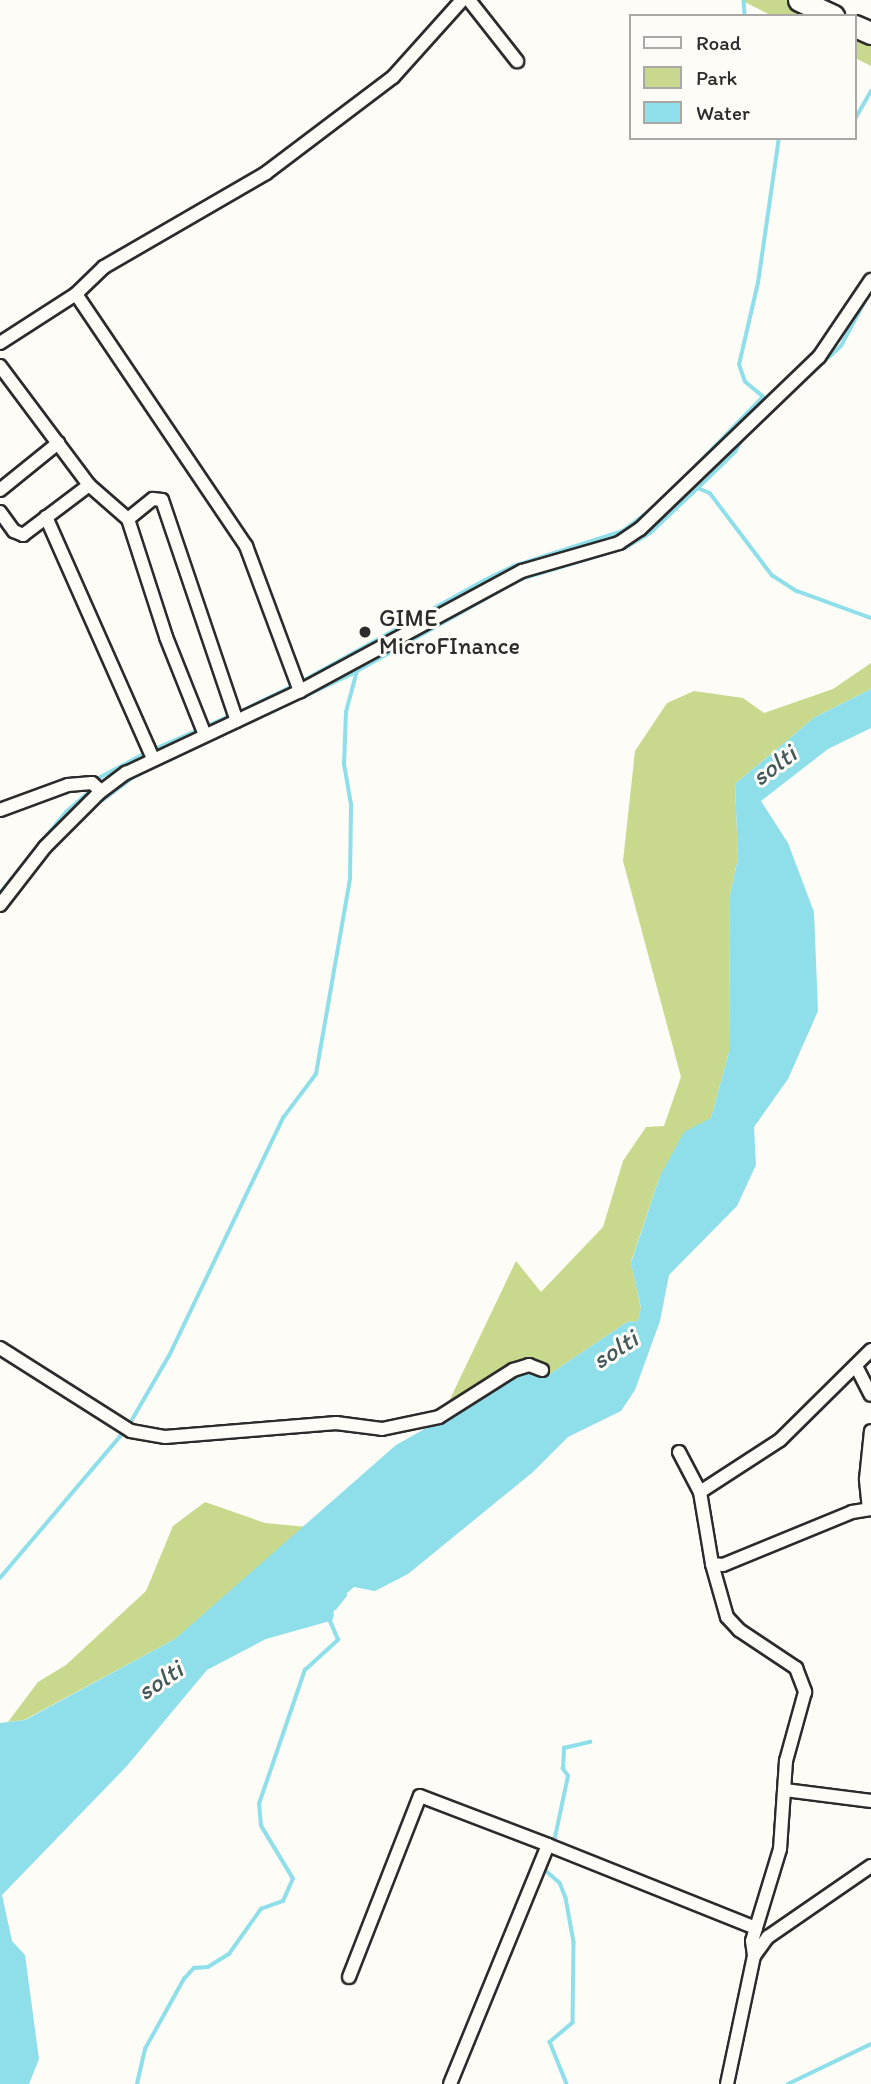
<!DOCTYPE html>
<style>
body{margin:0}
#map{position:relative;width:871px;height:2084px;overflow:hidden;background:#fdfcf7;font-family:Itim,sans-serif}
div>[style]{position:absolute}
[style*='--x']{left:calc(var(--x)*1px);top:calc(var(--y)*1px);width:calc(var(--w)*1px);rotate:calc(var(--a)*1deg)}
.green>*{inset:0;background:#c8d98d}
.water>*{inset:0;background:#8fdfea}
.stream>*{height:3.5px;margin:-1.75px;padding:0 1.75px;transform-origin:1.75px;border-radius:1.75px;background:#8fdfea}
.roads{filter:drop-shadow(2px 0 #2b2b2b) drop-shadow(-2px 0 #2b2b2b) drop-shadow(0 2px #2b2b2b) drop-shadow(0 -2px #2b2b2b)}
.street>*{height:12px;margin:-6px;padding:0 6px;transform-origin:6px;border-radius:6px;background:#fdfcf7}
.highway>*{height:21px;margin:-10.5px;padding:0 10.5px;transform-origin:10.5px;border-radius:10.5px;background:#fdfcf7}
.dots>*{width:19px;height:19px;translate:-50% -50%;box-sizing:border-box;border:4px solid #fdfcf7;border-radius:50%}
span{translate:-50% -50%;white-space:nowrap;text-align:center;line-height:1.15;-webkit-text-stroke:6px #fdfcf7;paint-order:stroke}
.poi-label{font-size:24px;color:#2b2b2b}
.left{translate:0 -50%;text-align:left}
.water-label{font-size:26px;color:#44585b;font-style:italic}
.legend{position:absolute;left:629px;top:14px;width:228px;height:126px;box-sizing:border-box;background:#fdfcf7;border:2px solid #a9a8a5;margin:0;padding:9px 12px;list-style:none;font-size:21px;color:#2b2b2b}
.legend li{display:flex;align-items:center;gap:14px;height:35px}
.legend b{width:35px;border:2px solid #a9a8a5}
</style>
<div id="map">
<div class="green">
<div style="clip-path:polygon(741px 0,799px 0,833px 16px,772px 16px)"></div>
<div style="clip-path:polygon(855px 26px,871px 33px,871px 66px,855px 58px)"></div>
<div style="clip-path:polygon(871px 663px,871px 689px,815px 717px,735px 784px,738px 858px,730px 895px,729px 1052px,711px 1118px,660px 1176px,631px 1262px,641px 1309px,638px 1321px,627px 1322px,544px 1378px,441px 1418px,516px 1261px,541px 1292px,603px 1227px,623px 1161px,646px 1127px,664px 1126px,681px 1077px,623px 861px,635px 751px,667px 703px,694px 691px,743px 698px,764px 713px,833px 689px)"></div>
<div style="clip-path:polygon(205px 1502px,265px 1523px,307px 1527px,175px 1639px,24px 1720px,8px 1722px,38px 1682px,66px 1665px,146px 1591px,173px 1526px)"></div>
</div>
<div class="water">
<div style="clip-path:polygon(871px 689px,871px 728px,828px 749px,761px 801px,788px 843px,814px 912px,818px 1011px,788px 1079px,754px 1127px,756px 1165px,737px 1206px,669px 1275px,660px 1321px,635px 1390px,621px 1411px,568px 1437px,533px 1472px,408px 1574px,375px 1591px,354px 1587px,338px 1601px,330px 1621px,266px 1639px,207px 1670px,126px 1767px,2px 1895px,12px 1941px,25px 1955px,39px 2059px,29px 2084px,0 2084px,0 1723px,25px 1720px,175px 1639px,396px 1445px,515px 1378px,531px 1373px,544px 1378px,627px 1322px,638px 1321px,641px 1308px,631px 1263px,660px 1176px,684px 1132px,711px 1118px,729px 1052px,730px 895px,738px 858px,735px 784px,815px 717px)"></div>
</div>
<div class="stream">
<div style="--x:744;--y:0;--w:16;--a:86"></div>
<div style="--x:855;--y:119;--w:32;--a:-60"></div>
<div style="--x:786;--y:397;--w:75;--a:-42.8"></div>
<div style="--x:841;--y:346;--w:61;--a:-61.8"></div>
<div style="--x:691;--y:471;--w:103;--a:-45.8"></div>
<div style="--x:763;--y:397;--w:23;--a:-140"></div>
<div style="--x:745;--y:382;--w:18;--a:-109"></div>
<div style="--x:739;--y:365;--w:84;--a:-77"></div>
<div style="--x:758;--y:283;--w:147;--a:-81.8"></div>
<div style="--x:698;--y:488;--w:52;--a:-44.2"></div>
<div style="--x:735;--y:452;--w:20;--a:-60"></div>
<div style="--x:301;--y:682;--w:210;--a:-29"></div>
<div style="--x:485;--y:580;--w:32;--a:-26"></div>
<div style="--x:514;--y:566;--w:114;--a:-17.8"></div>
<div style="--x:623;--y:531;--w:41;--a:-37.1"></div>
<div style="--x:238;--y:713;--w:64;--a:-26.2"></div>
<div style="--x:205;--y:727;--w:27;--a:-24"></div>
<div style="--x:155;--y:749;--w:47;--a:-23.8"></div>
<div style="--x:95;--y:780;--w:58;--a:-27.9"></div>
<div style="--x:103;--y:800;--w:40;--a:-37"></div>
<div style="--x:135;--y:776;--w:244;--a:-25.2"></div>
<div style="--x:0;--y:893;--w:104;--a:-50.8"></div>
<div style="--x:66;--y:812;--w:33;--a:-41"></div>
<div style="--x:132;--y:1420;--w:74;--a:-60"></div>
<div style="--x:169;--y:1356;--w:264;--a:-64.4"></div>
<div style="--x:283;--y:1118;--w:55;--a:-53.1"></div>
<div style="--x:316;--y:1074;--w:198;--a:-80.1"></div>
<div style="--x:350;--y:879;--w:74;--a:-89.2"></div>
<div style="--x:351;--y:805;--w:42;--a:-99.7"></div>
<div style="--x:344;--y:764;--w:52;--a:-87.8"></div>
<div style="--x:346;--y:712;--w:42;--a:-75"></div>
<div style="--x:357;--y:671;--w:188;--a:-29.3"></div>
<div style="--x:521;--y:579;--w:109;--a:-16.6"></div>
<div style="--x:625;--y:548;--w:29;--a:-31"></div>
<div style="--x:650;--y:533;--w:66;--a:-43.2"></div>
<div style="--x:698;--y:488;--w:13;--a:23"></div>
<div style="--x:710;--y:493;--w:103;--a:52.9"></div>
<div style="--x:772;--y:575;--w:30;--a:33"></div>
<div style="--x:797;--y:591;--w:79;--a:20"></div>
<div style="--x:0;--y:1578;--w:192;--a:-49.7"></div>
<div style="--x:335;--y:1608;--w:16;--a:-52"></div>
<div style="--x:554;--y:1842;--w:67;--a:-78"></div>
<div style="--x:568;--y:1776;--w:9;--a:-126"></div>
<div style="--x:563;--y:1769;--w:21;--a:-87"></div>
<div style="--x:564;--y:1748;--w:27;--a:-13"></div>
<div style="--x:544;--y:1869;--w:21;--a:41"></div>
<div style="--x:560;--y:1883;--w:16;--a:68"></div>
<div style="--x:566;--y:1898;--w:45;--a:79.7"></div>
<div style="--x:574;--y:1942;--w:81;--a:90.7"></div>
<div style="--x:573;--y:2023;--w:30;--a:140"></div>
<div style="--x:550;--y:2042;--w:45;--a:68"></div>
<div style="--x:137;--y:2084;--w:36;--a:-77"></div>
<div style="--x:145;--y:2049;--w:80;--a:-60.9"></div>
<div style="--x:184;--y:1979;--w:15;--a:-48"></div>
<div style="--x:194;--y:1968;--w:14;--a:-4"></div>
<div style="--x:208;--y:1967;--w:25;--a:-32"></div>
<div style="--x:229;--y:1954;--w:55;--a:-54.6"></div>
<div style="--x:261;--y:1909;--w:23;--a:-20"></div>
<div style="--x:283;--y:1901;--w:24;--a:-66"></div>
<div style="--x:293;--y:1879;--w:62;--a:-121.1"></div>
<div style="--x:261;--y:1826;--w:22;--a:-95"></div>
<div style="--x:259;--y:1804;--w:142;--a:-71.1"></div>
<div style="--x:305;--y:1670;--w:45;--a:-42.3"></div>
<div style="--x:338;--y:1640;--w:21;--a:-113"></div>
<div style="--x:330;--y:1621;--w:6;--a:-72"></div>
<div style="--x:788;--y:2084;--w:92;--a:-25.7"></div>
</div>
<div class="roads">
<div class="street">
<div style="--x:469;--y:0;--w:78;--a:51.8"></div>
<div style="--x:76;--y:294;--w:304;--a:56"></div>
<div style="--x:246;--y:546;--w:155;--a:69.6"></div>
<div style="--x:0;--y:343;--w:90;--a:-32.8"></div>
<div style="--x:76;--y:294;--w:39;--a:-44"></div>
<div style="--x:104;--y:267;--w:187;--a:-30.1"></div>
<div style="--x:266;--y:173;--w:159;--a:-37.1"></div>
<div style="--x:393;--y:77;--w:103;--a:-48.1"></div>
<div style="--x:0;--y:366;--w:149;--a:53.2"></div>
<div style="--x:89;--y:485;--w:52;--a:41.1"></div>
<div style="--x:128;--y:519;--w:124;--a:72.1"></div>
<div style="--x:166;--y:637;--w:105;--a:68.3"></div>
<div style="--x:0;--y:490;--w:75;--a:-39"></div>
<div style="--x:0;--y:512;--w:24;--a:54"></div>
<div style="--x:14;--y:531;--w:10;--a:24"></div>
<div style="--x:23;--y:535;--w:83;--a:-37.1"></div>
<div style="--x:46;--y:517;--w:265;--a:66.1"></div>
<div style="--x:128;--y:519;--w:32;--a:-39"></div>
<div style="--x:153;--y:499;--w:9;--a:6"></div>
<div style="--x:162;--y:500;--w:233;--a:71.3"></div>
<div style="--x:0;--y:810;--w:72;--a:-20.2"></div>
<div style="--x:68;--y:785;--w:24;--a:-5"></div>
<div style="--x:92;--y:783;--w:12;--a:42"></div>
<div style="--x:0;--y:905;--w:73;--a:-52.2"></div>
<div style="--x:45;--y:847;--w:76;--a:-45"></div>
<div style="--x:99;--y:793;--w:34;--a:-37"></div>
<div style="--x:126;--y:773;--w:192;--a:-25.2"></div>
<div style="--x:300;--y:691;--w:252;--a:-28.4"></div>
<div style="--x:522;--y:571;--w:101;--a:-16.1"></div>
<div style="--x:619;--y:543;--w:25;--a:-34"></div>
<div style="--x:640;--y:529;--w:248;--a:-43.9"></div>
<div style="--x:819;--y:357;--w:93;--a:-56"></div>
<div style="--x:0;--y:1348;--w:155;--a:32.4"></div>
<div style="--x:131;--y:1431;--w:35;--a:10"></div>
<div style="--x:165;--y:1437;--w:172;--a:-4.7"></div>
<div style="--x:336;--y:1423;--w:46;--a:7.4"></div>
<div style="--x:382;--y:1429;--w:58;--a:-11.9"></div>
<div style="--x:439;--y:1417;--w:88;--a:-32.4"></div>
<div style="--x:513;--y:1370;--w:17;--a:-17"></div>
<div style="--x:529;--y:1365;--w:14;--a:21"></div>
<div style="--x:857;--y:1368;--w:30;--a:63"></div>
<div style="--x:679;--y:1452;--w:45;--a:62.3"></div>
<div style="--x:700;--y:1492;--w:73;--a:80.5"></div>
<div style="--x:712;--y:1564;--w:55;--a:74.2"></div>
<div style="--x:727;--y:1617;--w:18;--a:47"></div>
<div style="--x:739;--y:1630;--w:69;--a:33.7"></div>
<div style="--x:796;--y:1668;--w:26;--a:69"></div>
<div style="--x:805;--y:1692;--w:72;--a:105.4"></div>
<div style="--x:786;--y:1761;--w:88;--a:93.9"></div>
<div style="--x:780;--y:1849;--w:96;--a:106.9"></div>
<div style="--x:752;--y:1941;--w:15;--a:82"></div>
<div style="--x:700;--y:1492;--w:95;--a:-33"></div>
<div style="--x:780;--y:1440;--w:128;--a:-44.7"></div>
<div style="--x:869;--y:1509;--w:30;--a:-96"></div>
<div style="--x:866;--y:1479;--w:48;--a:-84.1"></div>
<div style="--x:712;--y:1564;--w:11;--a:5"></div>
<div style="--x:723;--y:1565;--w:139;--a:-22.3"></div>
<div style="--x:852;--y:1512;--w:19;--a:-9"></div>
<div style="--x:785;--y:1790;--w:87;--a:7.3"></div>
<div style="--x:548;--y:1845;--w:224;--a:21.8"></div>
<div style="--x:349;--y:1977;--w:194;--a:-68.6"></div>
<div style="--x:420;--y:1796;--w:137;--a:20.9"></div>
<div style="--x:548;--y:1845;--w:258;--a:112.3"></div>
<div style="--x:727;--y:2084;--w:131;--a:-78.1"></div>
<div style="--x:754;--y:1956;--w:24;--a:-54"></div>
<div style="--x:768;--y:1937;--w:125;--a:-34.6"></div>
</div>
<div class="highway">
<div style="--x:799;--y:0;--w:38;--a:25"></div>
<div style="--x:855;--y:26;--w:17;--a:24"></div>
</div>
</div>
<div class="dots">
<div style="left:365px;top:632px;background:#2b2b2b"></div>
</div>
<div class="poi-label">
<span class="left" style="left:379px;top:632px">GIME<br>MicroFInance</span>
</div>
<div class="water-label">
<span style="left:774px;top:766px;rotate:-37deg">solti</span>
<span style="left:615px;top:1350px;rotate:-33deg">solti</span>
<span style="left:160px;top:1681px;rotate:-34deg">solti</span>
</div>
<ul class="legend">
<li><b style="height:9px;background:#fdfcf7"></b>Road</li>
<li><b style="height:19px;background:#c8d98d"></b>Park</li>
<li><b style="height:19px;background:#8fdfea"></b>Water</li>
</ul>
</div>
